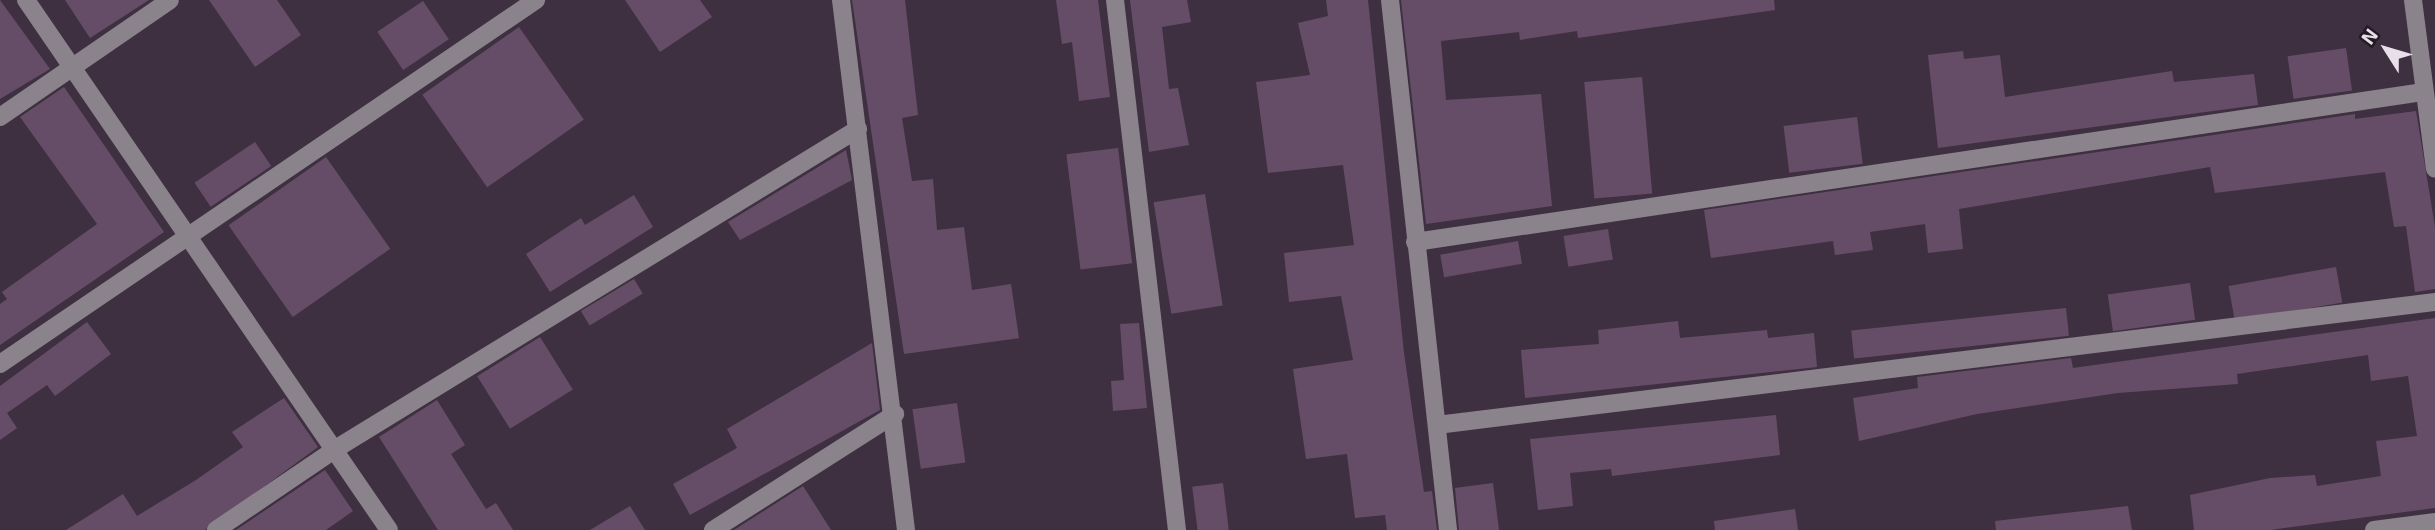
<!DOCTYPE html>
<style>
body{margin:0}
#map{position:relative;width:2435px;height:530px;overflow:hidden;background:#3f3041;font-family:"Exo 2",sans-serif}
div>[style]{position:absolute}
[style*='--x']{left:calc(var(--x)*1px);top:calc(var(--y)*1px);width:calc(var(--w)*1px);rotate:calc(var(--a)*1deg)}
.building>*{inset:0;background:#654d68;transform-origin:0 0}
.minor>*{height:18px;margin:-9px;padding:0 9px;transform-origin:9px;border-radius:9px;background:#8b838c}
span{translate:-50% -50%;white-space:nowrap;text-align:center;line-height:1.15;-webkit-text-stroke:5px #221b23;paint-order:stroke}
.north{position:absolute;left:2351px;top:14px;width:70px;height:70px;-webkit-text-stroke:5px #221b23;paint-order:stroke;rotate:307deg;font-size:19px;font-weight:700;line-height:28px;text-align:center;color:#e9dfea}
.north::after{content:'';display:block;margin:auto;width:24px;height:32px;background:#e9dfea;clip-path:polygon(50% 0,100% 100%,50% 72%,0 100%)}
</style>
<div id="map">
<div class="building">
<div style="clip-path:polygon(0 0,50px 69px,0 99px)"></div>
<div style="clip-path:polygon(65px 0,149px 0,90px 38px)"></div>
<div style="clip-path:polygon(209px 0,277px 0,301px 35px,255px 67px)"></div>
<div style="clip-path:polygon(625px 0,700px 0,712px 17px,660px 52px)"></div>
<div style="clip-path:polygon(852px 0,905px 0,918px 115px,902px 118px,912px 181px,933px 179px,937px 230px,964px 227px,972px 290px,1011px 284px,1019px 338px,904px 354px)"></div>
<div style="clip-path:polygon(1056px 0,1098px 0,1110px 97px,1079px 101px,1072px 42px,1062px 44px)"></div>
<div style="clip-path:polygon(1130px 0,1187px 0,1191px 22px,1162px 27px,1169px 89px,1178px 88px,1189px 145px,1149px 152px)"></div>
<div style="clip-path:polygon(1326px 0,1368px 0,1404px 353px,1424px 492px,1432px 491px,1437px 530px,1387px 530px,1385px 515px,1355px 518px,1347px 454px,1306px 459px,1293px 369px,1353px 360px,1341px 296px,1289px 302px,1284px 253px,1354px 245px,1343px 165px,1268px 173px,1256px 82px,1310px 75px,1298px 23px,1328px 16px)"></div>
<div style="clip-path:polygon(1401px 0,1774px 0,1775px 10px,1578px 38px,1577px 31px,1520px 40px,1519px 32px,1441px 41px,1446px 100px,1541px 94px,1552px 206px,1426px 224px)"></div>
<div style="left:423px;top:1px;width:46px;height:55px;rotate:56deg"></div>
<div style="left:519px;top:27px;width:113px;height:118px;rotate:55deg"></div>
<div style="left:2346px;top:48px;width:43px;height:59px;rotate:82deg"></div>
<div style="clip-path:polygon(1963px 51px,1964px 59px,2000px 55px,2005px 97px,2172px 71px,2174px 82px,2254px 74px,2258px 105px,1938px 148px,1928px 55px)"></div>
<div style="left:1642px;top:77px;width:117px;height:58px;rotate:85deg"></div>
<div style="clip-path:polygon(64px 87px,164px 232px,0 345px,0 304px,7px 299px,2px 292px,97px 224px,20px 117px)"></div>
<div style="clip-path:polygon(2416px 111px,2435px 227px,2435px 289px,2415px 292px,2406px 226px,2394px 227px,2385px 172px,2215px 193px,2210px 167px,1959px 209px,1963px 249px,1928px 253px,1925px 224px,1870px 232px,1873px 250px,1835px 255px,1833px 241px,1711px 258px,1704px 210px,2355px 114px,2355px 119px)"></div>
<div style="left:1857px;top:117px;width:47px;height:74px;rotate:83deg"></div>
<div style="left:255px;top:142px;width:29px;height:73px;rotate:56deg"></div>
<div style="left:1118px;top:148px;width:116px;height:52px;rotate:83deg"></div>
<div style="clip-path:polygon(846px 150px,852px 180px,740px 240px,728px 222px)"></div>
<div style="left:326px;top:157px;width:112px;height:119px;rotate:55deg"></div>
<div style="left:1205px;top:194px;width:113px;height:52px;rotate:81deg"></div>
<div style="clip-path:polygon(634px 195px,653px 227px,550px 292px,526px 254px,581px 218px,585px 225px)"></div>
<div style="left:1608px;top:229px;width:31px;height:45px;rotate:81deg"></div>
<div style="left:1518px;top:241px;width:23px;height:79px;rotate:80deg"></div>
<div style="left:2336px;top:267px;width:36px;height:109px;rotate:80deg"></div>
<div style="left:634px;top:279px;width:17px;height:62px;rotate:59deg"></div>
<div style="left:2190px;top:283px;width:37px;height:83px;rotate:82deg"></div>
<div style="left:2066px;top:308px;width:28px;height:216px;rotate:84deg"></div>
<div style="clip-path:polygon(2435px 318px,2435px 508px,2270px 530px,2194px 530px,2190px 495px,2270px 478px,2315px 475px,2317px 486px,2381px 476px,2376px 441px,2417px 436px,2408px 376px,2371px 381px,2368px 355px,2237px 374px,2238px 384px,2118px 393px,1977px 414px,1859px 441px,1853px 398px,1918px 388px,1917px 377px,2071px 358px,2073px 368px)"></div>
<div style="clip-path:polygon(1678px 321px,1680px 338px,1767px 330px,1768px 338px,1814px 333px,1817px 367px,1525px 398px,1521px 350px,1599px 344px,1598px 330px)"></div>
<div style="clip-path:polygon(87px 322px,111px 354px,55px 396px,47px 385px,7px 413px,17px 428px,0 440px,0 386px)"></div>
<div style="clip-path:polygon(1139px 323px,1147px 408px,1113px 411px,1111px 381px,1124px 380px,1120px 324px)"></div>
<div style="left:540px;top:337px;width:62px;height:74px;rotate:58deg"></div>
<div style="clip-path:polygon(872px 343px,880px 410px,690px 515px,673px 484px,737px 448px,727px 429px)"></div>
<div style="clip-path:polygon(284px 398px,318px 447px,205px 530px,66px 530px,123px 494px,137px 516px,196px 480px,243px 447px,232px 432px)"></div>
<div style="clip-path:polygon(437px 400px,465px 445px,451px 454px,486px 509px,496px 503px,513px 530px,438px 530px,379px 437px)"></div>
<div style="left:957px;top:403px;width:60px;height:45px;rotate:82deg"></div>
<div style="clip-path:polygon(1776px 415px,1780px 455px,1612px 476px,1611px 469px,1570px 473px,1573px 506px,1538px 510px,1530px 439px)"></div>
<div style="clip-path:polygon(325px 470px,353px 511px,326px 530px,236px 530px)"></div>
<div style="left:1223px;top:483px;width:47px;height:31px;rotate:83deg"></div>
<div style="clip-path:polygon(1493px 483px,1499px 530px,1459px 530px,1455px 488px)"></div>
<div style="clip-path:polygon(803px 486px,831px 530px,734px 530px)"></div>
<div style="clip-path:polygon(630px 506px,645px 530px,590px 530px)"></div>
<div style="clip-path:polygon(2128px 506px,2132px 530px,1996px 530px,1995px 521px)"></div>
<div style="clip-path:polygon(1795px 509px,1798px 530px,1715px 530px,1714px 521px)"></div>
</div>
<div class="minor">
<div style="--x:26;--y:0;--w:642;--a:55.59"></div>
<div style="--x:841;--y:0;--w:534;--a:83.01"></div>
<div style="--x:1115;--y:0;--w:534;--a:83.33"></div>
<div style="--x:1390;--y:0;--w:533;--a:83.75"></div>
<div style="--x:2413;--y:0;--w:170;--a:82.6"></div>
<div style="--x:0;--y:117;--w:206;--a:-34.5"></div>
<div style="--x:1415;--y:242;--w:1020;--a:-8.46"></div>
<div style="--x:0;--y:364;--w:648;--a:-34.18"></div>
<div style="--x:1437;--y:425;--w:1006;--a:-7.03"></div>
<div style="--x:216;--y:530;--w:146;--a:-34.1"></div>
<div style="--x:337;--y:448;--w:611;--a:-31.48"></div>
<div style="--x:713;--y:530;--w:216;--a:-32.5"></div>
<div style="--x:2374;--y:530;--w:62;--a:-7.5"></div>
</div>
<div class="north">N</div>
</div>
